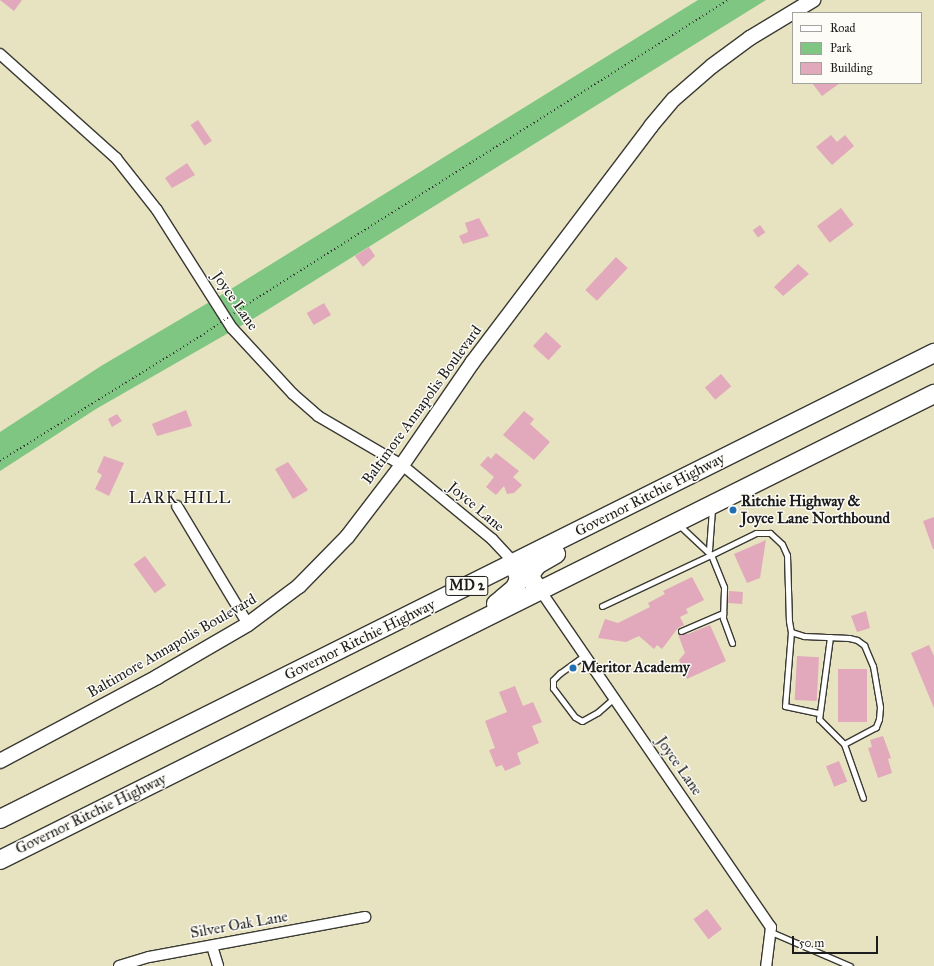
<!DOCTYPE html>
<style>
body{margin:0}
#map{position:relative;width:934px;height:966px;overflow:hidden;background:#e7e2bf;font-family:"IM FELL Great Primer",serif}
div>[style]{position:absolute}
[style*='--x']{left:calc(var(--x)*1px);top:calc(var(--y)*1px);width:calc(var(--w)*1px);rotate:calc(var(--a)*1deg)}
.green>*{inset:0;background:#7ec682}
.building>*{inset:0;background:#e1a9bb;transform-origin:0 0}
.path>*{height:2px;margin-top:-1px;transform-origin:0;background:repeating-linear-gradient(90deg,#3a3a34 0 1px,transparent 0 4px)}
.roads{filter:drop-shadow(1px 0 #3a3a34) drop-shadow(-1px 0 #3a3a34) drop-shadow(0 1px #3a3a34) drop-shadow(0 -1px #3a3a34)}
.lane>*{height:5px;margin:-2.5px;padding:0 2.5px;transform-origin:2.5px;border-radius:2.5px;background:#fff}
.street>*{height:10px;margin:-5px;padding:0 5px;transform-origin:5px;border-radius:5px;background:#fff}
.secondary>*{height:14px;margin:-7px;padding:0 7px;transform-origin:7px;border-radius:7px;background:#fff}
.highway>*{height:18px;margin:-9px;padding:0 9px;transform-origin:9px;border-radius:9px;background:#fff}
.path-bridge>*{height:2px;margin-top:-1px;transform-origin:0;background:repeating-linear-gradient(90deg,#3a3a34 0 1px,transparent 0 4px)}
.dots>*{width:11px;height:11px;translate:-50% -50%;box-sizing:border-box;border:2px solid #fdfcf7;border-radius:50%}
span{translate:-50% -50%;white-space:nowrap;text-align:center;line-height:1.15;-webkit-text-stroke:3px #fdfcf7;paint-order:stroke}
.shield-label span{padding:1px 3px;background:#fdfcf7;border:1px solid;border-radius:3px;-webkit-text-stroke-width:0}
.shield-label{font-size:14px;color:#1c1c1c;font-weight:700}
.street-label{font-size:15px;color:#1c1c1c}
.poi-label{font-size:15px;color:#1c1c1c;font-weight:700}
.left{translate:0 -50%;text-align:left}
.neighbourhood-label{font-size:16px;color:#1c1c1c;letter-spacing:1px}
.legend{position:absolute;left:792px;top:12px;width:130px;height:72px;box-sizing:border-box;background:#fdfcf7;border:1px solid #a3a29f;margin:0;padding:5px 7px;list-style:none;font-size:12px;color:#1c1c1c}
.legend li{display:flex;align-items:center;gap:8px;height:20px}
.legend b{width:20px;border:1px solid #a3a29f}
.scale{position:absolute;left:792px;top:936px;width:86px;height:18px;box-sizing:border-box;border:2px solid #1c1c1c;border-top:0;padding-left:5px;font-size:12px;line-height:14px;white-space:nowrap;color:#1c1c1c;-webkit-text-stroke:3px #fdfcf7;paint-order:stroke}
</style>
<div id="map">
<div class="green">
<div style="clip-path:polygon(698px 0,766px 0,251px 320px,96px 409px,0 471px,0 432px,101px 366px,218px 297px)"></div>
</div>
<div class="building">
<div style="clip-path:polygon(0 0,22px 0,14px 11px)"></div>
<div style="clip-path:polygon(812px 83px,840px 83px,822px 96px)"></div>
<div style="left:198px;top:120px;width:25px;height:9px;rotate:56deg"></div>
<div style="clip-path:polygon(831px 135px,837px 142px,845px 135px,854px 146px,832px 165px,816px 147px)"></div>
<div style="clip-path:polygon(187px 163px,195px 175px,172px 188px,165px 178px)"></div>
<div style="left:841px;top:208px;width:21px;height:30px;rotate:53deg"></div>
<div style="clip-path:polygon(479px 218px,489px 236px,463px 244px,459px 236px,468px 232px,465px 223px)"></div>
<div style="left:760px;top:225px;width:9px;height:9px;rotate:54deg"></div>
<div style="clip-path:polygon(369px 247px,375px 256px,363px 267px,355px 256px)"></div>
<div style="left:616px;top:257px;width:16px;height:45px;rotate:43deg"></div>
<div style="clip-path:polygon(798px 264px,809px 274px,783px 296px,774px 287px)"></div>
<div style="left:324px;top:303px;width:14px;height:20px;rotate:60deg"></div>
<div style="left:546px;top:332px;width:21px;height:19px;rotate:43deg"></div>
<div style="left:721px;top:374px;width:16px;height:21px;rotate:50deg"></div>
<div style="clip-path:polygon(186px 410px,192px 426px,157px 436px,152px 424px)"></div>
<div style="clip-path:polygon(524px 411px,534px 419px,530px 424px,550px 442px,534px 460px,503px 435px)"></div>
<div style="clip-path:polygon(117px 414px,122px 421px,112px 427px,108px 419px)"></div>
<div style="clip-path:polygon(496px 453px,519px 471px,513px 477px,522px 485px,514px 493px,507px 494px,504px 486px,496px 495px,486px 487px,494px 477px,480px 465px,488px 456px,491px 459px)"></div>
<div style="clip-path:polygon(104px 456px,124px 463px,109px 496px,95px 489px,102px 475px,97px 472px)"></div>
<div style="clip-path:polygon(288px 462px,308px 490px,293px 499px,275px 469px)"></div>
<div style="clip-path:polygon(934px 517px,934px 549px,933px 549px,923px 521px)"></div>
<div style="clip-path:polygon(766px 540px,760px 578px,747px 583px,734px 554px)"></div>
<div style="left:145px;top:556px;width:36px;height:14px;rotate:54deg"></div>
<div style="clip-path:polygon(692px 577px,704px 600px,686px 609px,688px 613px,680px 617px,684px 625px,678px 628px,662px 649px,657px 645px,654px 649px,639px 636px,626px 642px,598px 638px,605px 619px,618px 623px,650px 607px,648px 603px,665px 594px,663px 591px)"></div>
<div style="left:729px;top:591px;width:14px;height:12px;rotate:4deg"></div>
<div style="clip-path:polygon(866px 611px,870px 628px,857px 632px,851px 616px)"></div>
<div style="clip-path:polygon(710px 625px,726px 661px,687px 679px,679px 660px,685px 653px,678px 634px,688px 634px)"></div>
<div style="clip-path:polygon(929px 645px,934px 656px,934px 708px,911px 653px)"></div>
<div style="left:797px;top:656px;width:22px;height:44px;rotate:3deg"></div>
<div style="left:838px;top:669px;width:29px;height:53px"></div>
<div style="clip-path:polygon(515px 686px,523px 706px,533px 702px,542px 722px,532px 726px,539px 743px,517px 753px,521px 764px,505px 771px,502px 765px,496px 767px,489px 750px,495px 748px,485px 721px,507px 712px,499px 692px)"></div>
<div style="clip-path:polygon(883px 736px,891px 758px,888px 759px,892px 773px,878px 778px,868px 748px,872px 747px,870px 740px)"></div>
<div style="left:839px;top:761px;width:22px;height:14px;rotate:68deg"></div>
<div style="left:707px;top:909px;width:25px;height:17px;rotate:53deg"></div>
</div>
<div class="path">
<div style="--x:243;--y:307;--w:574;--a:-32.33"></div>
<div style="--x:0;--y:461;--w:240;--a:-31.9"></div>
</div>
<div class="roads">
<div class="lane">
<div style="--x:709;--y:550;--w:41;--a:-85.8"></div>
<div style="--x:602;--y:606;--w:120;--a:-25.1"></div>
<div style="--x:711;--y:555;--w:44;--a:-136.8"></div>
<div style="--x:681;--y:631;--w:46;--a:-23.2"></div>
<div style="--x:791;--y:632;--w:74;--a:94.6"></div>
<div style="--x:785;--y:706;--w:35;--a:12"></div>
<div style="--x:830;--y:637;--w:83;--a:97.6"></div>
<div style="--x:819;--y:719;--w:35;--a:45"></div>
<div style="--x:844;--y:744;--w:57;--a:70.6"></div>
<div style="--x:732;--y:643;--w:27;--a:-110"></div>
<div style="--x:723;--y:618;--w:31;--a:-88"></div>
<div style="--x:724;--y:587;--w:35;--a:-112"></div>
<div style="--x:711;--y:555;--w:50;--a:-26.1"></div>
<div style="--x:756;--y:533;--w:14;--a:0"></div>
<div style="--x:770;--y:533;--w:16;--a:43"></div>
<div style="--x:782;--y:544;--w:12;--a:66"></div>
<div style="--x:787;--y:555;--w:66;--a:88.3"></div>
<div style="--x:789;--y:621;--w:11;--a:80"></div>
<div style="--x:791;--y:632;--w:14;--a:17"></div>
<div style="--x:804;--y:636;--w:45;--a:2.5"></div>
<div style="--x:849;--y:638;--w:8;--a:14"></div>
<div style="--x:857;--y:640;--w:9;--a:36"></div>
<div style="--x:864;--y:645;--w:23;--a:67"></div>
<div style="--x:873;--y:666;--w:42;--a:80.3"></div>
<div style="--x:880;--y:707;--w:12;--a:95"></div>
<div style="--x:879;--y:719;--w:9;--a:111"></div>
<div style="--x:876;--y:727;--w:36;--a:152"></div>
<div style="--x:585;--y:655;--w:31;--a:144"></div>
<div style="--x:560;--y:673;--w:10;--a:135"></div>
<div style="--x:553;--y:680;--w:8;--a:90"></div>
<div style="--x:553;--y:688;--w:36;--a:53"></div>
<div style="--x:575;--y:717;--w:8;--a:30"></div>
<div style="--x:582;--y:721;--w:18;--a:-29"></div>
<div style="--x:598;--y:712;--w:21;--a:-41"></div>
<div style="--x:771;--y:932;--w:86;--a:23.3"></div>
</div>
<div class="street">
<div style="--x:0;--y:54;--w:156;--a:41.9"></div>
<div style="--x:116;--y:158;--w:66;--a:51.7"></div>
<div style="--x:157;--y:210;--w:140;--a:57.6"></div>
<div style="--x:232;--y:328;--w:90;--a:47.3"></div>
<div style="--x:293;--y:394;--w:33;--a:41"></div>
<div style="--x:318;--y:416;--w:97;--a:30.3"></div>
<div style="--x:402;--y:465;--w:117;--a:39.4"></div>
<div style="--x:492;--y:539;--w:33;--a:47"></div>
<div style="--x:177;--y:506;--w:138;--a:59"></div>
<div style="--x:540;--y:590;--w:409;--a:55.6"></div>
<div style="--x:771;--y:927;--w:39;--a:97"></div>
<div style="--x:212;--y:946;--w:21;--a:73"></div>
<div style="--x:119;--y:966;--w:31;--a:-17"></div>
<div style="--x:149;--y:957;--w:220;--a:-10.5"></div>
</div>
<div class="secondary">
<div style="--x:0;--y:761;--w:178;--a:-28.1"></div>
<div style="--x:157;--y:677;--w:105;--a:-30.2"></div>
<div style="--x:248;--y:624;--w:64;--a:-36.7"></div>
<div style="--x:299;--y:586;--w:69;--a:-45.6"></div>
<div style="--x:347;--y:537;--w:91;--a:-52.6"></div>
<div style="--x:402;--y:465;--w:124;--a:-55.5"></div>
<div style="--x:472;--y:363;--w:297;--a:-52.9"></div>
<div style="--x:651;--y:126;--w:35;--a:-50"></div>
<div style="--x:674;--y:99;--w:50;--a:-41"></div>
<div style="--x:712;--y:66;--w:47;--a:-36.4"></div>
<div style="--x:750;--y:38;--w:74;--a:-31.1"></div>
</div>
<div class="highway">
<div style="--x:540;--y:590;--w:12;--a:-132"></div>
<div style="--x:532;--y:581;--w:8;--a:-97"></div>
<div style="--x:531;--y:573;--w:10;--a:-53"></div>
<div style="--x:537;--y:565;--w:22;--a:-30"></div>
<div style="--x:496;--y:604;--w:25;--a:-40"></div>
<div style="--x:515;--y:588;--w:10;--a:-66"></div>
<div style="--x:519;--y:579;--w:17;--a:-107"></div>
<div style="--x:0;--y:819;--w:1044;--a:-26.52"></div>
<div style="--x:0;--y:860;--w:1044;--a:-26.52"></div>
</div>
</div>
<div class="path-bridge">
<div style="--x:204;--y:334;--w:47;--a:-34.7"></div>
</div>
<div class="dots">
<div style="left:733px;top:510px;background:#1f6fb2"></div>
<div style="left:573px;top:668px;background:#1f6fb2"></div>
</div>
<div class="shield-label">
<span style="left:467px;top:586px">MD 2</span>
</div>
<div class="street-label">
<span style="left:235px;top:301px;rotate:55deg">Joyce Lane</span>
<span style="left:422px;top:405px;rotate:-54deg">Baltimore Annapolis Boulevard</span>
<span style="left:650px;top:495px;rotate:-27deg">Governor Ritchie Highway</span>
<span style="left:476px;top:507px;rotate:40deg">Joyce Lane</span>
<span style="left:360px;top:640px;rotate:-26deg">Governor Ritchie Highway</span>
<span style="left:172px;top:646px;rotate:-30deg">Baltimore Annapolis Boulevard</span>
<span style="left:679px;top:766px;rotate:55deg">Joyce Lane</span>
<span style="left:91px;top:814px;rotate:-26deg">Governor Ritchie Highway</span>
<span style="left:239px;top:925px;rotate:-10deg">Silver Oak Lane</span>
</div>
<div class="poi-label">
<span class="left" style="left:741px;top:510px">Ritchie Highway &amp;<br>Joyce Lane Northbound</span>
<span class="left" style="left:581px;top:668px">Meritor Academy</span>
</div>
<div class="neighbourhood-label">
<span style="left:180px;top:498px">LARK HILL</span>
</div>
<ul class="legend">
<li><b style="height:5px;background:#fff"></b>Road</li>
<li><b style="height:11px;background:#7ec682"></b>Park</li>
<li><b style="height:11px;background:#e1a9bb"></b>Building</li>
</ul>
<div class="scale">50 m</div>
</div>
